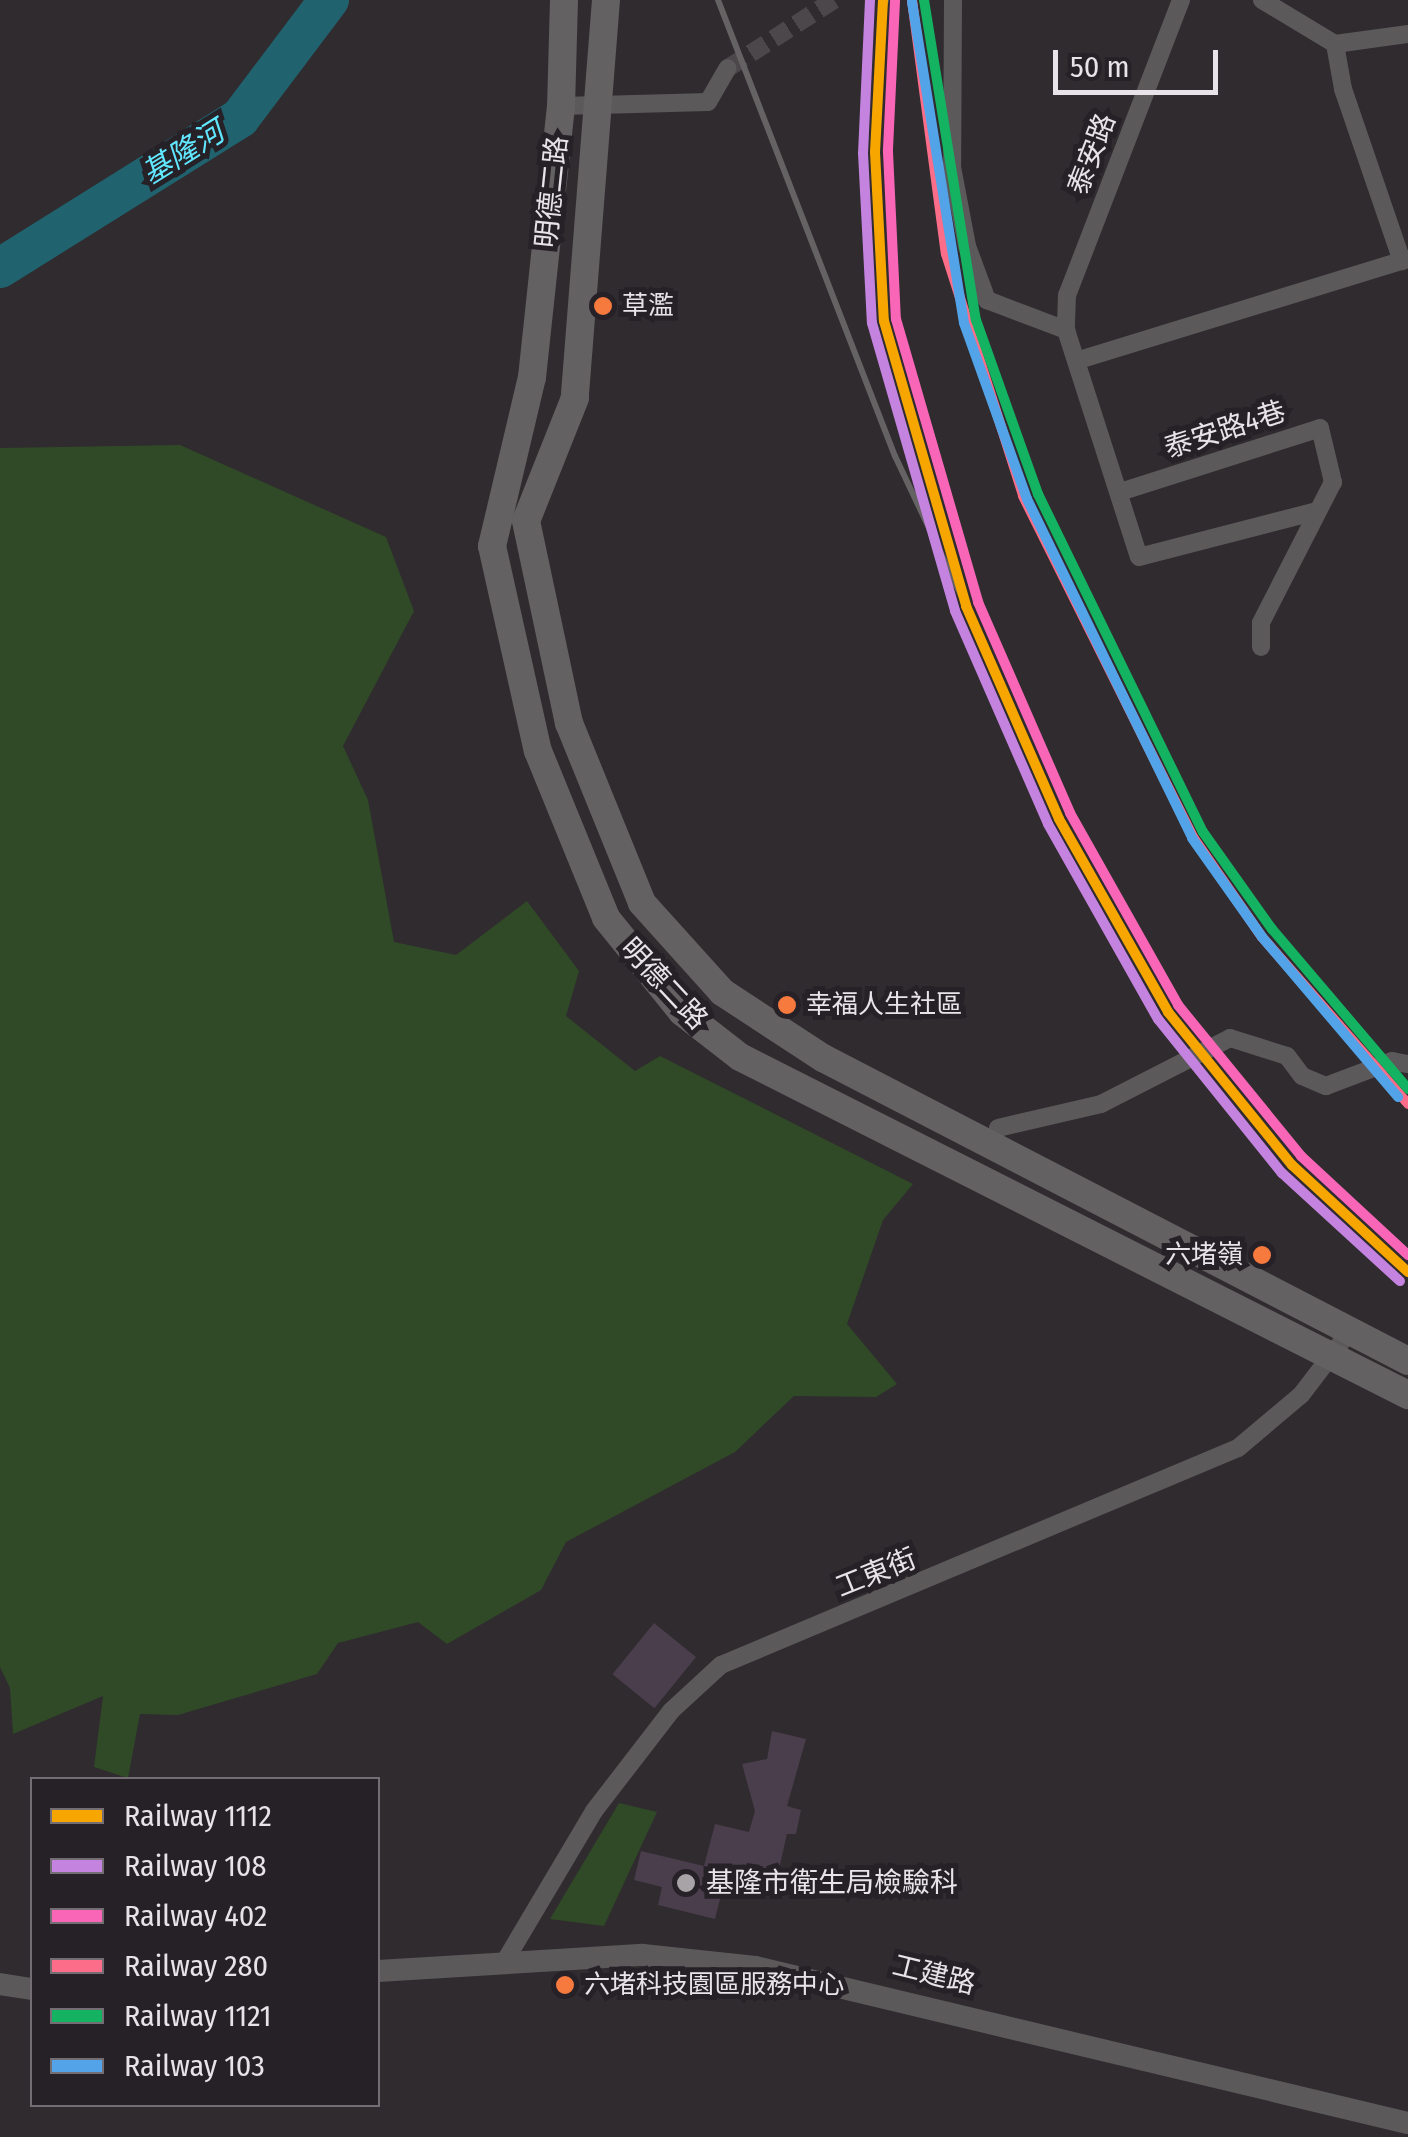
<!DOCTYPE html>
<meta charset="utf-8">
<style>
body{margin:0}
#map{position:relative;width:1408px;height:2137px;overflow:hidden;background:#2f2b2f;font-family:"Fira Sans Condensed","Noto Sans TC",sans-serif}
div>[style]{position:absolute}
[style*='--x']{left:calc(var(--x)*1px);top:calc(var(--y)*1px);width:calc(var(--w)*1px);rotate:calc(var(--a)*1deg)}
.green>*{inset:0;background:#304a27}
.river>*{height:40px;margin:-20px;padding:0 20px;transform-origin:20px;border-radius:20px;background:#20626e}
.building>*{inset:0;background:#4a3d4c;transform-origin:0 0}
.minor-tunnel>*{height:18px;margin-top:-9px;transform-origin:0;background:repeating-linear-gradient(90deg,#4b474b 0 18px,transparent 0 27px)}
.minor>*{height:18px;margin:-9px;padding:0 9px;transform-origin:9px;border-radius:9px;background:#5b595a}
.tertiary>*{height:22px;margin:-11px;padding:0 11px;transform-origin:11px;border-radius:11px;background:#5b595a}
.primary>*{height:28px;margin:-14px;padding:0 14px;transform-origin:14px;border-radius:14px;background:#646162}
.rail>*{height:6px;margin:-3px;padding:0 3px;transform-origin:3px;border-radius:3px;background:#656264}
.rail-1>*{height:10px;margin:-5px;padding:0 5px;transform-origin:5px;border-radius:5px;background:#f7a600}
.rail-2>*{height:10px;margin:-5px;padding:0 5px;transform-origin:5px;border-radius:5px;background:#c483df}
.rail-3>*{height:10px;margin:-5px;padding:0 5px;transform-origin:5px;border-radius:5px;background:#fa66b7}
.rail-4>*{height:10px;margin:-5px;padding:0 5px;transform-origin:5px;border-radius:5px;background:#fb6d88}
.rail-5>*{height:10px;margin:-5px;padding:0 5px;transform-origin:5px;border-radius:5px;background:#13b361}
.rail-6>*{height:10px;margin:-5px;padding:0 5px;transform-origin:5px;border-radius:5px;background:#53a3e8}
.dots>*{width:28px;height:28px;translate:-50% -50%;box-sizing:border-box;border:5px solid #262027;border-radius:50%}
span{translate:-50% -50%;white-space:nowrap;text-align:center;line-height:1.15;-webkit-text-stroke:10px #262027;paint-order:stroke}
.bus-label{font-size:26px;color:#e8e3e8}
.left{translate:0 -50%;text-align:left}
.right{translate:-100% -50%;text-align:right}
.street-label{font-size:28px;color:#e8e3e8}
.poi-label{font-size:28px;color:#e8e3e8}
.water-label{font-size:30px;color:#61e7ff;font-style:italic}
.legend{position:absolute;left:30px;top:1777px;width:350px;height:330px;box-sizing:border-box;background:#262027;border:2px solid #746e74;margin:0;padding:12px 18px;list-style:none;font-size:30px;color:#e8e3e8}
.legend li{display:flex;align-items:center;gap:20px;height:50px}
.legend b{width:50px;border:2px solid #746e74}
.scale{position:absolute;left:1053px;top:50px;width:165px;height:45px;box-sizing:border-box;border:5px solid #e8e3e8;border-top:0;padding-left:12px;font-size:30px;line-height:35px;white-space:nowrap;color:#e8e3e8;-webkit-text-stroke:8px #262027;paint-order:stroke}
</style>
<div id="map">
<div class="green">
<div style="clip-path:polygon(180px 445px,386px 537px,414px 611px,343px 746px,368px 800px,394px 942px,456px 955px,527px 901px,579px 971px,566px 1016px,635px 1071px,660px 1056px,913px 1184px,883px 1220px,847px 1324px,897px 1384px,876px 1397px,794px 1396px,735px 1452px,566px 1542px,541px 1590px,447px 1644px,418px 1622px,338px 1643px,317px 1674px,178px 1715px,140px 1714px,128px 1778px,94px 1767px,103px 1696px,13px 1734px,10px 1688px,0 1667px,0 448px)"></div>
<div style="clip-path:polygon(619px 1803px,657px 1812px,604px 1926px,550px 1919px)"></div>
</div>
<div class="river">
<div style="--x:0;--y:268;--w:283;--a:-32"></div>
<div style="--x:240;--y:118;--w:148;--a:-53"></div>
</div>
<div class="building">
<div style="left:654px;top:1623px;width:54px;height:66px;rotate:39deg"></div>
<div style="clip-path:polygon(772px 1731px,806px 1739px,787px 1806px,801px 1810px,796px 1834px,787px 1834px,777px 1878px,728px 1867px,715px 1919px,658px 1905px,662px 1887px,634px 1880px,641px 1851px,704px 1866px,715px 1824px,749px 1832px,755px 1811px,742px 1764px,767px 1759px)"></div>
</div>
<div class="minor-tunnel">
<div style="--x:728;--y:68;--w:126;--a:-32.7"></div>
</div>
<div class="minor">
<div style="--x:953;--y:0;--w:167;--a:90.3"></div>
<div style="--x:952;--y:167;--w:80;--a:79.2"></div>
<div style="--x:967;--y:246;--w:58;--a:69.7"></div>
<div style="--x:987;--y:300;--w:85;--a:20.8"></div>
<div style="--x:1181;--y:0;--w:316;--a:111.1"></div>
<div style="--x:1067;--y:295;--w:35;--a:92"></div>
<div style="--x:1066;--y:330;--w:238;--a:72.2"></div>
<div style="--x:1139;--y:557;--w:184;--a:-14.5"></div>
<div style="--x:1262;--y:0;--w:85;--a:31.1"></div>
<div style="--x:1335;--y:44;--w:46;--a:79.9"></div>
<div style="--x:1343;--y:89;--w:182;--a:71.1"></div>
<div style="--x:1335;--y:44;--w:74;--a:-7.8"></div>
<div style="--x:561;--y:106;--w:147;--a:-1.6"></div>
<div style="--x:708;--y:102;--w:39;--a:-60"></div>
<div style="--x:1079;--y:360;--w:344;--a:-17.1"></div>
<div style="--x:1120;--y:492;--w:210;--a:-17.7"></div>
<div style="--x:1320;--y:428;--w:56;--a:76.5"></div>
<div style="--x:1333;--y:482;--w:158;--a:117.1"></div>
<div style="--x:1261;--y:623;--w:24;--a:90"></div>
<div style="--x:998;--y:1128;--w:106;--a:-13.1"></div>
<div style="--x:1101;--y:1104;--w:145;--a:-27.1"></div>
<div style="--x:1230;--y:1038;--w:60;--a:17.5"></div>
<div style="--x:1287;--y:1056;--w:25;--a:53"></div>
<div style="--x:1302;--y:1076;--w:26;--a:23"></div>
<div style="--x:1326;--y:1086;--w:71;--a:-20.7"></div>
<div style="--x:1392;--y:1061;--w:16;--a:11"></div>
<div style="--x:505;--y:1961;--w:174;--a:-59.3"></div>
<div style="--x:594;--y:1811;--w:126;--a:-52.4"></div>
<div style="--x:671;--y:1711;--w:68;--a:-42.6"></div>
<div style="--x:721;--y:1665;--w:561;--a:-22.77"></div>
<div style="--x:1238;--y:1448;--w:82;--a:-40.1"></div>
<div style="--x:1301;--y:1395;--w:81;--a:-52.6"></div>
</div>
<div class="tertiary">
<div style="--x:378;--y:1971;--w:265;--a:-3.5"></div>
<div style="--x:643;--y:1955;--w:113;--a:6.1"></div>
<div style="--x:755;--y:1967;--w:671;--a:13.44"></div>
<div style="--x:0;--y:1984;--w:32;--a:9"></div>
</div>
<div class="primary">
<div style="--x:564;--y:0;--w:106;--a:91.6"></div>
<div style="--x:561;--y:106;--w:273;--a:96.1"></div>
<div style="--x:532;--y:377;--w:174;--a:103.3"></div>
<div style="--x:492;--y:546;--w:210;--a:77.4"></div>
<div style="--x:538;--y:751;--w:180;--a:67.8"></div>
<div style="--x:606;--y:918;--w:121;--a:51"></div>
<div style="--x:682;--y:1012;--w:73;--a:37.8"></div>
<div style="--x:740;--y:1057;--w:749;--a:26.84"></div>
<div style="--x:606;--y:0;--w:399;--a:94.5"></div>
<div style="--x:575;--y:398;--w:132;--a:111.7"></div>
<div style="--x:526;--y:521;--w:207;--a:78"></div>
<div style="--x:569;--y:723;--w:194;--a:67.9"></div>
<div style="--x:642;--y:903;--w:120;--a:48"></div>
<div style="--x:722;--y:992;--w:121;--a:33.2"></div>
<div style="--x:823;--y:1058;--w:659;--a:27.38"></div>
</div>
<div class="rail">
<div style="--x:718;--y:0;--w:489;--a:68.8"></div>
<div style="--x:895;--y:456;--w:166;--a:64.7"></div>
<div style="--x:882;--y:15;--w:16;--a:-75"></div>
</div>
<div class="rail-1">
<div style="--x:883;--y:0;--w:152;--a:93"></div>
<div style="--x:875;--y:152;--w:169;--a:87"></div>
<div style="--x:884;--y:321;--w:297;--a:73.9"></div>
<div style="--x:966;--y:606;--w:232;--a:66.4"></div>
<div style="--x:1059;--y:819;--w:222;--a:60.5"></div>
<div style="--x:1168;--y:1012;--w:197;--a:51"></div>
<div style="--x:1292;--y:1165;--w:158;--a:42.7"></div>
</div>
<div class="rail-2">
<div style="--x:870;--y:0;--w:153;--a:92.6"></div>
<div style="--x:863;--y:153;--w:170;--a:87"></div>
<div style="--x:872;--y:323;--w:300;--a:73.9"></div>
<div style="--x:955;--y:611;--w:232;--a:66.4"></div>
<div style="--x:1048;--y:824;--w:224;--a:60.6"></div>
<div style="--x:1158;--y:1019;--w:198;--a:51.2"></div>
<div style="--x:1282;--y:1173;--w:160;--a:42.5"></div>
</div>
<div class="rail-3">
<div style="--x:895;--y:1;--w:151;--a:92.7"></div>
<div style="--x:888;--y:152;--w:167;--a:87.3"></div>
<div style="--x:896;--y:319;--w:295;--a:73.8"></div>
<div style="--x:978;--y:602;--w:230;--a:66.4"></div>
<div style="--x:1070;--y:813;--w:220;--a:60.6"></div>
<div style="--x:1178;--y:1005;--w:195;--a:50.8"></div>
<div style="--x:1301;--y:1156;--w:146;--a:42.8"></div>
</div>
<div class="rail-4">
<div style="--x:912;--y:0;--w:256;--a:82.4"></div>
<div style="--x:946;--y:254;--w:254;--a:72.3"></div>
<div style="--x:1023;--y:496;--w:381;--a:63.5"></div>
<div style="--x:1193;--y:837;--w:121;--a:55.4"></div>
<div style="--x:1262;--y:937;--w:222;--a:48.8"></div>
</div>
<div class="rail-5">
<div style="--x:924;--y:0;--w:324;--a:80.8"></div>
<div style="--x:976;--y:320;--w:185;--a:70.4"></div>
<div style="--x:1038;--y:494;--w:376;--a:64"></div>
<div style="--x:1203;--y:832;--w:119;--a:54.6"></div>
<div style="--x:1272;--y:929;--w:210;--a:49.6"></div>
</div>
<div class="rail-6">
<div style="--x:912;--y:2;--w:325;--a:80.8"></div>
<div style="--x:964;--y:323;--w:187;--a:70.3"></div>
<div style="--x:1027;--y:499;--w:377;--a:64"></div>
<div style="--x:1192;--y:838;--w:121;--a:54.7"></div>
<div style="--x:1262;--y:937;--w:210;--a:49.6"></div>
</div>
<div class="dots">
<div style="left:603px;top:306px;background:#f6793e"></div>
<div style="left:787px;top:1005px;background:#f6793e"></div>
<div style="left:1262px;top:1255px;background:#f6793e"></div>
<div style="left:686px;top:1883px;background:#a7a3a7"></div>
<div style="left:565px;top:1985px;background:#f6793e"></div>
</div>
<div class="bus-label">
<span class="left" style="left:622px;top:306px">草濫</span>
<span class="left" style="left:806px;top:1005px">幸福人生社區</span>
<span class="right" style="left:1243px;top:1255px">六堵嶺</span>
<span class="left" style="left:584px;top:1985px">六堵科技園區服務中心</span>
</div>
<div class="street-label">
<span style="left:1092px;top:154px;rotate:-69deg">泰安路</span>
<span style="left:552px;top:192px;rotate:-84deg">明德二路</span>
<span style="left:1225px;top:430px;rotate:-18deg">泰安路4巷</span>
<span style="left:664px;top:984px;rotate:47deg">明德二路</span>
<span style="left:876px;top:1573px;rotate:-22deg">工東街</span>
<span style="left:934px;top:1975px;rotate:14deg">工建路</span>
</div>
<div class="poi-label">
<span class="left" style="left:706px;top:1883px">基隆市衛生局檢驗科</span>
</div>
<div class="water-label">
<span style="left:183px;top:153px;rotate:-32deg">基隆河</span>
</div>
<ul class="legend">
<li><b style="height:12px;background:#f7a600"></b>Railway 1112</li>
<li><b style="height:12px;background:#c483df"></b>Railway 108</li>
<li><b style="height:12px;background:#fa66b7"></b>Railway 402</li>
<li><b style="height:12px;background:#fb6d88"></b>Railway 280</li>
<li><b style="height:12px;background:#13b361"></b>Railway 1121</li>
<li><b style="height:12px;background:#53a3e8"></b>Railway 103</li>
</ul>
<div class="scale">50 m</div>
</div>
